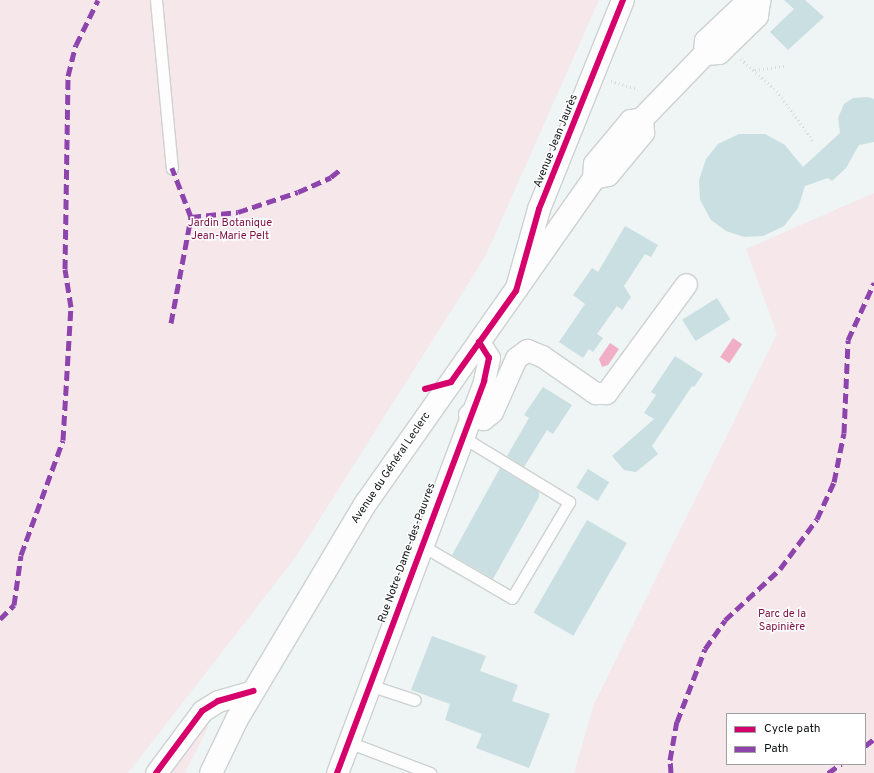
<!DOCTYPE html>
<meta charset="utf-8">
<style>
body{margin:0}
#map{position:relative;width:874px;height:773px;overflow:hidden;background:#eff4f4;font-family:Overpass,sans-serif}
div>[style]{position:absolute}
[style*='--x']{left:calc(var(--x)*1px);top:calc(var(--y)*1px);width:calc(var(--w)*1px);rotate:calc(var(--a)*1deg)}
.green>*{inset:0;background:#f6e7eb}
.water>*{inset:0;background:#f0afc4;transform-origin:0 0}
.building>*{inset:0;background:#cadfe2;transform-origin:0 0}
.path>*{height:2.5px;margin-top:-1.25px;transform-origin:0;background:repeating-linear-gradient(90deg,#d8dada 0 1px,transparent 0 4px)}
.roads{filter:drop-shadow(1px 0 #cdd1d1) drop-shadow(-1px 0 #cdd1d1) drop-shadow(0 1px #cdd1d1) drop-shadow(0 -1px #cdd1d1)}
.service>*{height:11px;margin:-5.5px;padding:0 5.5px;transform-origin:5.5px;border-radius:5.5px;background:#fdfdfd}
.minor>*{height:21px;margin:-10.5px;padding:0 10.5px;transform-origin:10.5px;border-radius:10.5px;background:#fdfdfd}
.tertiary>*{height:22px;margin:-11px;padding:0 11px;transform-origin:11px;border-radius:11px;background:#fdfdfd}
.secondary>*{height:22px;margin:-11px;padding:0 11px;transform-origin:11px;border-radius:11px;background:#fdfdfd}
.quiet>*{height:5px;margin-top:-2.5px;transform-origin:0;background:repeating-linear-gradient(90deg,#8e44ad 0 10px,transparent 0 15px)}
.cycleway>*{height:6px;margin:-3px;padding:0 3px;transform-origin:3px;border-radius:3px;background:#d6006c}
span{translate:-50% -50%;white-space:nowrap;text-align:center;line-height:1.15;-webkit-text-stroke:3px #fff;paint-order:stroke}
.street-label{font-size:11px;color:#101314}
.park-label{font-size:11px;color:#7e0e41}
.legend{position:absolute;left:726px;top:713px;width:140px;height:52px;box-sizing:border-box;background:#fff;border:1px solid #9fa1a1;margin:0;padding:5px 7px;list-style:none;font-size:12px;color:#101314}
.legend li{display:flex;align-items:center;gap:8px;height:20px}
.legend b{width:20px;border:1px solid #9fa1a1}
</style>
<div id="map">
<div class="green">
<div style="clip-path:polygon(0 0,599px 0,485px 257px,295px 558px,128px 773px,0 773px)"></div>
<div style="clip-path:polygon(evenodd,874px 193px,874px 773px,574px 773px,594px 704px,777px 334px,746px 249px,874px 193px,727px 714px,865px 714px,865px 764px,727px 764px,727px 714px)"></div>
<div style="clip-path:polygon(205px 716px,208px 727px,185px 773px,170px 773px,184px 754px,179px 750px)"></div>
</div>
<div class="water">
<div style="left:733px;top:338px;width:11px;height:23px;rotate:34deg"></div>
<div style="clip-path:polygon(610px 343px,619px 349px,608px 365px,602px 367px,599px 359px)"></div>
</div>
<div class="building">
<div style="clip-path:polygon(784px 0,805px 0,824px 17px,788px 50px,770px 32px,794px 9px)"></div>
<div style="clip-path:polygon(868px 97px,874px 99px,874px 142px,859px 145px,846px 168px,832px 181px,828px 178px,805px 186px,798px 208px,784px 226px,763px 236px,744px 237px,726px 231px,711px 220px,700px 200px,699px 180px,706px 159px,718px 144px,739px 134px,765px 134px,785px 145px,803px 167px,840px 133px,838px 118px,844px 104px,853px 98px)"></div>
<div style="clip-path:polygon(625px 226px,658px 245px,651px 257px,645px 254px,624px 286px,631px 297px,622px 310px,617px 306px,597px 334px,603px 338px,593px 352px,589px 349px,583px 358px,559px 342px,585px 304px,573px 295px,592px 268px,598px 272px)"></div>
<div style="left:717px;top:298px;width:25px;height:41px;rotate:58deg"></div>
<div style="clip-path:polygon(675px 356px,703px 374px,694px 387px,692px 386px,652px 446px,658px 454px,636px 472px,624px 470px,612px 456px,654px 419px,644px 413px,656px 395px,651px 392px)"></div>
<div style="clip-path:polygon(543px 387px,572px 405px,553px 434px,547px 430px,524px 467px,507px 456px,529px 418px,524px 415px)"></div>
<div style="clip-path:polygon(500px 468px,539px 492px,539px 497px,493px 579px,452px 555px)"></div>
<div style="left:588px;top:469px;width:25px;height:22px;rotate:32deg"></div>
<div style="left:587px;top:520px;width:46px;height:107px;rotate:30deg"></div>
<div style="clip-path:polygon(432px 636px,486px 656px,480px 671px,518px 685px,512px 701px,550px 714px,529px 768px,476px 748px,482px 734px,445px 720px,450px 704px,411px 690px)"></div>
</div>
<div class="path">
<div style="--x:741;--y:59;--w:48;--a:41.6"></div>
<div style="--x:777;--y:91;--w:63;--a:54"></div>
<div style="--x:755;--y:70;--w:30;--a:-8"></div>
<div style="--x:611;--y:81;--w:28;--a:17"></div>
</div>
<div class="roads">
<div class="service">
<div style="--x:156;--y:0;--w:169;--a:84.6"></div>
<div style="--x:421;--y:545;--w:105;--a:30.2"></div>
<div style="--x:512;--y:598;--w:112;--a:-59.3"></div>
<div style="--x:569;--y:502;--w:127;--a:-148.6"></div>
<div style="--x:369;--y:685;--w:48;--a:18.1"></div>
<div style="--x:348;--y:742;--w:88;--a:20.7"></div>
</div>
<div class="minor">
<div style="--x:469;--y:414;--w:15;--a:20"></div>
<div style="--x:483;--y:419;--w:11;--a:-38"></div>
<div style="--x:492;--y:412;--w:59;--a:-66"></div>
<div style="--x:516;--y:358;--w:14;--a:-36"></div>
<div style="--x:527;--y:350;--w:16;--a:22"></div>
<div style="--x:542;--y:356;--w:65;--a:34.9"></div>
<div style="--x:595;--y:393;--w:11;--a:0"></div>
<div style="--x:606;--y:393;--w:135;--a:-53.7"></div>
<div style="--x:156;--y:773;--w:77;--a:-53.4"></div>
<div style="--x:202;--y:711;--w:19;--a:-32"></div>
<div style="--x:218;--y:701;--w:37;--a:-16"></div>
<div style="--x:337;--y:773;--w:419;--a:-69.4"></div>
<div style="--x:484;--y:381;--w:24;--a:-78"></div>
<div style="--x:489;--y:358;--w:19;--a:-122"></div>
</div>
<div class="tertiary">
<div style="--x:517;--y:288;--w:82;--a:-74.4"></div>
<div style="--x:539;--y:209;--w:225;--a:-68.1"></div>
</div>
<div class="secondary">
<div style="--x:705;--y:54;--w:14;--a:-4"></div>
<div style="--x:719;--y:53;--w:53;--a:-44.2"></div>
<div style="--x:757;--y:16;--w:15;--a:-82"></div>
<div style="--x:594;--y:178;--w:14;--a:-12"></div>
<div style="--x:608;--y:175;--w:55;--a:-50.2"></div>
<div style="--x:643;--y:133;--w:14;--a:-94"></div>
<div style="--x:211;--y:773;--w:60;--a:-64.3"></div>
<div style="--x:237;--y:719;--w:252;--a:-59.2"></div>
<div style="--x:366;--y:503;--w:397;--a:-54.9"></div>
<div style="--x:594;--y:178;--w:14;--a:-86"></div>
<div style="--x:595;--y:164;--w:56;--a:-50.1"></div>
<div style="--x:631;--y:121;--w:11;--a:-10"></div>
<div style="--x:642;--y:119;--w:91;--a:-45.9"></div>
<div style="--x:705;--y:54;--w:13;--a:-86"></div>
<div style="--x:706;--y:41;--w:55;--a:-43.5"></div>
<div style="--x:746;--y:3;--w:14;--a:-12"></div>
</div>
</div>
<div class="quiet">
<div style="--x:191;--y:217;--w:47;--a:-6.1"></div>
<div style="--x:238;--y:212;--w:63;--a:-18.4"></div>
<div style="--x:298;--y:192;--w:36;--a:-24"></div>
<div style="--x:331;--y:177;--w:13;--a:-39"></div>
<div style="--x:171;--y:323;--w:108;--a:-79.3"></div>
<div style="--x:191;--y:217;--w:53;--a:-111.2"></div>
<div style="--x:0;--y:619;--w:20;--a:-45"></div>
<div style="--x:14;--y:605;--w:50;--a:-82"></div>
<div style="--x:21;--y:555;--w:122;--a:-69.9"></div>
<div style="--x:63;--y:440;--w:133;--a:-86.6"></div>
<div style="--x:71;--y:307;--w:38;--a:-99"></div>
<div style="--x:65;--y:269;--w:193;--a:-89.1"></div>
<div style="--x:68;--y:76;--w:32;--a:-76"></div>
<div style="--x:76;--y:45;--w:50;--a:-63.9"></div>
<div style="--x:865;--y:746;--w:11;--a:-38"></div>
<div style="--x:671;--y:773;--w:13;--a:-94"></div>
<div style="--x:670;--y:760;--w:39;--a:-80"></div>
<div style="--x:677;--y:722;--w:78;--a:-69"></div>
<div style="--x:705;--y:649;--w:35;--a:-55"></div>
<div style="--x:725;--y:620;--w:75;--a:-42.8"></div>
<div style="--x:780;--y:569;--w:62;--a:-53.5"></div>
<div style="--x:817;--y:519;--w:41;--a:-65.3"></div>
<div style="--x:834;--y:482;--w:50;--a:-78.5"></div>
<div style="--x:844;--y:433;--w:93;--a:-87.5"></div>
<div style="--x:848;--y:340;--w:63;--a:-65.5"></div>
<div style="--x:828;--y:773;--w:16;--a:-35"></div>
</div>
<div class="cycleway">
<div style="--x:425;--y:389;--w:27;--a:-15"></div>
<div style="--x:451;--y:382;--w:112;--a:-54.5"></div>
<div style="--x:516;--y:291;--w:85;--a:-74.3"></div>
<div style="--x:539;--y:209;--w:225;--a:-68.1"></div>
<div style="--x:156;--y:773;--w:77;--a:-53.4"></div>
<div style="--x:202;--y:711;--w:19;--a:-32"></div>
<div style="--x:218;--y:701;--w:37;--a:-16"></div>
<div style="--x:337;--y:773;--w:419;--a:-69.4"></div>
<div style="--x:484;--y:381;--w:24;--a:-78"></div>
<div style="--x:489;--y:358;--w:19;--a:-122"></div>
</div>
<div class="street-label">
<span style="left:556px;top:141px;rotate:-68deg">Avenue Jean Jaurès</span>
<span style="left:391px;top:468px;rotate:-56deg">Avenue du Général Leclerc</span>
<span style="left:407px;top:553px;rotate:-70deg">Rue Notre-Dame-des-Pauvres</span>
</div>
<div class="park-label">
<span style="left:230px;top:230px">Jardin Botanique<br>Jean-Marie Pelt</span>
<span style="left:782px;top:621px">Parc de la<br>Sapinière</span>
</div>
<ul class="legend">
<li><b style="height:5px;background:#d6006c"></b>Cycle path</li>
<li><b style="height:5px;background:#8e44ad"></b>Path</li>
</ul>
</div>
